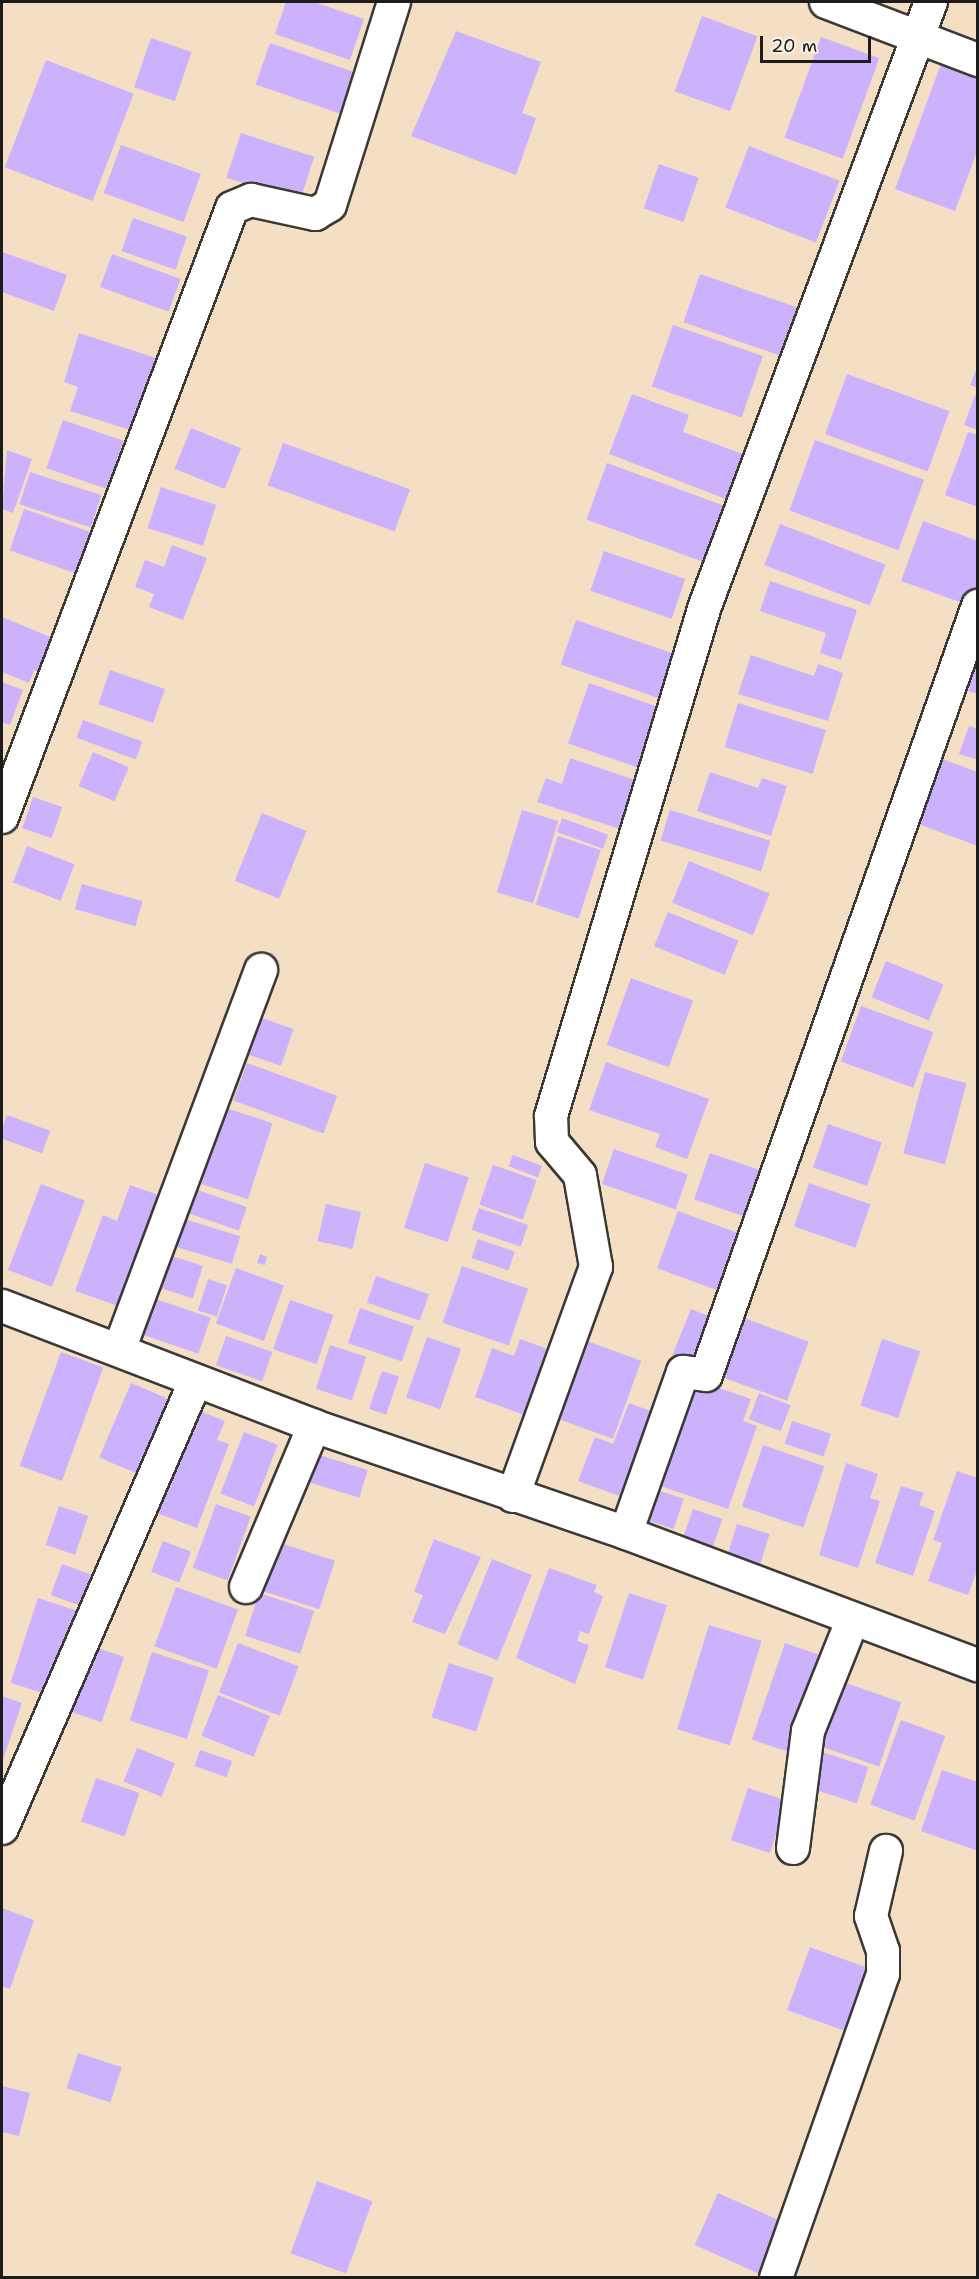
<!DOCTYPE html>
<style>
body{margin:0}
#map{position:relative;width:979px;height:2279px;overflow:hidden;background:#f4dec4;font-family:"Shantell Sans",sans-serif}
div>[style]{position:absolute}
[style*='--x']{left:calc(var(--x)*1px);top:calc(var(--y)*1px);width:calc(var(--w)*1px);rotate:calc(var(--a)*1deg)}
.building>*{inset:0;background:#ccb2fd;transform-origin:0 0}
.roads{filter:drop-shadow(2px 0 #3c3935) drop-shadow(-2px 0 #3c3935) drop-shadow(0 2px #3c3935) drop-shadow(0 -2px #3c3935)}
.street>*{height:32px;margin:-16px;padding:0 16px;transform-origin:16px;border-radius:16px;background:#fff}
span{translate:-50% -50%;white-space:nowrap;text-align:center;line-height:1.15;-webkit-text-stroke:5px #f7f3e8;paint-order:stroke}
.frame{position:absolute;inset:0;border:3px solid #1c1c1c;pointer-events:none}
.scale{position:absolute;left:760px;top:36px;width:111px;height:27px;box-sizing:border-box;border:3px solid #1c1c1c;border-top:0;padding-left:8px;font-size:18px;line-height:21px;white-space:nowrap;color:#1c1c1c;-webkit-text-stroke:4px #f7f3e8;paint-order:stroke}
</style>
<div id="map">
<div class="building">
<div style="clip-path:polygon(286px 2px,314px 2px,364px 19px,350px 60px,275px 34px)"></div>
<div style="left:702px;top:16px;width:59px;height:80px;rotate:20deg"></div>
<div style="clip-path:polygon(456px 31px,541px 62px,522px 113px,536px 118px,516px 175px,411px 136px)"></div>
<div style="left:821px;top:37px;width:62px;height:107px;rotate:20deg"></div>
<div style="left:151px;top:38px;width:43px;height:52px;rotate:19deg"></div>
<div style="left:270px;top:43px;width:92px;height:44px;rotate:19deg"></div>
<div style="left:46px;top:60px;width:94px;height:115px;rotate:21deg"></div>
<div style="clip-path:polygon(942px 61px,978px 74px,978px 149px,955px 211px,895px 189px)"></div>
<div style="left:241px;top:133px;width:77px;height:47px;rotate:18deg"></div>
<div style="left:121px;top:145px;width:85px;height:51px;rotate:20deg"></div>
<div style="left:749px;top:146px;width:97px;height:66px;rotate:21deg"></div>
<div style="left:659px;top:164px;width:42px;height:47px;rotate:19deg"></div>
<div style="left:133px;top:218px;width:57px;height:35px;rotate:19deg"></div>
<div style="clip-path:polygon(2px 252px,67px 275px,54px 311px,2px 292px)"></div>
<div style="left:112px;top:254px;width:73px;height:35px;rotate:20deg"></div>
<div style="left:700px;top:274px;width:103px;height:51px;rotate:19deg"></div>
<div style="left:673px;top:325px;width:95px;height:65px;rotate:19deg"></div>
<div style="clip-path:polygon(79px 333px,156px 358px,146px 390px,154px 393px,140px 433px,70px 411px,78px 387px,64px 382px)"></div>
<div style="clip-path:polygon(978px 365px,978px 388px,970px 385px)"></div>
<div style="left:847px;top:374px;width:109px;height:64px;rotate:20deg"></div>
<div style="clip-path:polygon(632px 394px,689px 415px,683px 432px,748px 456px,731px 501px,609px 454px)"></div>
<div style="clip-path:polygon(975px 395px,978px 396px,978px 430px,964px 425px)"></div>
<div style="left:63px;top:420px;width:64px;height:51px;rotate:19deg"></div>
<div style="left:191px;top:428px;width:54px;height:44px;rotate:22deg"></div>
<div style="clip-path:polygon(968px 432px,978px 435px,978px 507px,945px 495px)"></div>
<div style="left:815px;top:440px;width:116px;height:75px;rotate:20deg"></div>
<div style="left:283px;top:443px;width:135px;height:45px;rotate:20deg"></div>
<div style="clip-path:polygon(7px 450px,32px 459px,13px 513px,2px 509px)"></div>
<div style="left:607px;top:463px;width:127px;height:60px;rotate:20deg"></div>
<div style="left:30px;top:472px;width:75px;height:34px;rotate:18deg"></div>
<div style="left:161px;top:487px;width:58px;height:43px;rotate:18deg"></div>
<div style="left:24px;top:509px;width:82px;height:44px;rotate:19deg"></div>
<div style="clip-path:polygon(923px 521px,978px 541px,978px 587px,971px 606px,901px 581px)"></div>
<div style="left:780px;top:524px;width:113px;height:44px;rotate:21deg"></div>
<div style="clip-path:polygon(172px 545px,207px 558px,183px 620px,149px 607px,154px 594px,135px 587px,145px 560px,164px 567px)"></div>
<div style="left:604px;top:551px;width:86px;height:42px;rotate:19deg"></div>
<div style="clip-path:polygon(770px 581px,857px 610px,841px 660px,820px 653px,826px 633px,760px 611px)"></div>
<div style="clip-path:polygon(2px 617px,60px 641px,46px 675px,34px 670px,29px 683px,2px 672px)"></div>
<div style="left:576px;top:620px;width:107px;height:47px;rotate:19deg"></div>
<div style="clip-path:polygon(751px 655px,814px 676px,818px 664px,843px 673px,828px 721px,738px 694px)"></div>
<div style="clip-path:polygon(977px 661px,978px 661px,978px 694px,968px 691px)"></div>
<div style="left:110px;top:670px;width:58px;height:36px;rotate:19deg"></div>
<div style="clip-path:polygon(2px 682px,23px 690px,10px 725px,2px 722px)"></div>
<div style="left:589px;top:683px;width:75px;height:64px;rotate:19deg"></div>
<div style="left:738px;top:703px;width:92px;height:46px;rotate:17deg"></div>
<div style="left:83px;top:720px;width:63px;height:19px;rotate:20deg"></div>
<div style="clip-path:polygon(969px 726px,978px 729px,978px 760px,959px 754px)"></div>
<div style="left:93px;top:752px;width:39px;height:37px;rotate:23deg"></div>
<div style="clip-path:polygon(570px 758px,638px 781px,623px 830px,537px 802px,546px 778px,562px 784px)"></div>
<div style="clip-path:polygon(942px 759px,978px 772px,978px 846px,918px 824px)"></div>
<div style="clip-path:polygon(710px 772px,758px 788px,762px 778px,787px 786px,771px 836px,697px 811px)"></div>
<div style="left:33px;top:797px;width:31px;height:33px;rotate:19deg"></div>
<div style="left:522px;top:810px;width:38px;height:86px;rotate:17deg"></div>
<div style="left:670px;top:810px;width:105px;height:32px;rotate:17deg"></div>
<div style="left:262px;top:813px;width:48px;height:73px;rotate:22deg"></div>
<div style="left:562px;top:818px;width:49px;height:15px;rotate:20deg"></div>
<div style="left:558px;top:836px;width:45px;height:72px;rotate:18deg"></div>
<div style="left:27px;top:846px;width:51px;height:39px;rotate:21deg"></div>
<div style="left:689px;top:861px;width:87px;height:45px;rotate:22deg"></div>
<div style="left:82px;top:884px;width:63px;height:26px;rotate:16deg"></div>
<div style="left:668px;top:912px;width:76px;height:37px;rotate:22deg"></div>
<div style="left:886px;top:961px;width:62px;height:39px;rotate:22deg"></div>
<div style="left:631px;top:978px;width:66px;height:71px;rotate:20deg"></div>
<div style="left:861px;top:1006px;width:77px;height:59px;rotate:20deg"></div>
<div style="left:253px;top:1015px;width:43px;height:39px;rotate:19deg"></div>
<div style="clip-path:polygon(606px 1062px,709px 1099px,687px 1159px,655px 1147px,660px 1134px,589px 1110px)"></div>
<div style="left:247px;top:1063px;width:96px;height:40px;rotate:20deg"></div>
<div style="left:925px;top:1072px;width:43px;height:84px;rotate:15deg"></div>
<div style="left:226px;top:1108px;width:49px;height:80px;rotate:18deg"></div>
<div style="left:7px;top:1115px;width:46px;height:24px;rotate:20deg"></div>
<div style="left:828px;top:1124px;width:57px;height:46px;rotate:19deg"></div>
<div style="left:614px;top:1149px;width:78px;height:37px;rotate:19deg"></div>
<div style="left:710px;top:1153px;width:65px;height:49px;rotate:19deg"></div>
<div style="left:513px;top:1155px;width:31px;height:12px;rotate:21deg"></div>
<div style="left:425px;top:1163px;width:46px;height:68px;rotate:18deg"></div>
<div style="left:493px;top:1165px;width:46px;height:42px;rotate:19deg"></div>
<div style="left:809px;top:1183px;width:65px;height:46px;rotate:19deg"></div>
<div style="left:41px;top:1184px;width:47px;height:92px;rotate:21deg"></div>
<div style="clip-path:polygon(130px 1185px,161px 1196px,121px 1307px,75px 1291px,103px 1215px,117px 1221px)"></div>
<div style="left:192px;top:1188px;width:58px;height:25px;rotate:19deg"></div>
<div style="left:326px;top:1204px;width:36px;height:38px;rotate:13deg"></div>
<div style="left:479px;top:1208px;width:52px;height:23px;rotate:19deg"></div>
<div style="left:678px;top:1211px;width:75px;height:61px;rotate:20deg"></div>
<div style="left:181px;top:1218px;width:62px;height:29px;rotate:17deg"></div>
<div style="left:478px;top:1239px;width:39px;height:20px;rotate:19deg"></div>
<div style="left:166px;top:1254px;width:39px;height:34px;rotate:18deg"></div>
<div style="clip-path:polygon(260px 1254px,267px 1257px,265px 1265px,257px 1263px)"></div>
<div style="left:462px;top:1266px;width:70px;height:60px;rotate:19deg"></div>
<div style="left:236px;top:1268px;width:51px;height:59px;rotate:20deg"></div>
<div style="left:376px;top:1276px;width:56px;height:28px;rotate:19deg"></div>
<div style="left:208px;top:1279px;width:20px;height:33px;rotate:18deg"></div>
<div style="left:153px;top:1298px;width:61px;height:38px;rotate:19deg"></div>
<div style="left:290px;top:1300px;width:46px;height:52px;rotate:19deg"></div>
<div style="left:360px;top:1308px;width:57px;height:37px;rotate:19deg"></div>
<div style="left:691px;top:1309px;width:31px;height:50px;rotate:22deg"></div>
<div style="left:741px;top:1317px;width:72px;height:63px;rotate:20deg"></div>
<div style="left:226px;top:1336px;width:49px;height:31px;rotate:19deg"></div>
<div style="left:427px;top:1337px;width:36px;height:64px;rotate:19deg"></div>
<div style="clip-path:polygon(520px 1339px,550px 1350px,530px 1417px,475px 1397px,492px 1348px,514px 1356px)"></div>
<div style="left:882px;top:1339px;width:40px;height:70px;rotate:18deg"></div>
<div style="left:584px;top:1340px;width:61px;height:83px;rotate:20deg"></div>
<div style="left:330px;top:1345px;width:38px;height:46px;rotate:18deg"></div>
<div style="left:61px;top:1352px;width:45px;height:121px;rotate:20deg"></div>
<div style="left:382px;top:1371px;width:18px;height:40px;rotate:19deg"></div>
<div style="clip-path:polygon(690px 1378px,751px 1399px,743px 1421px,757px 1426px,728px 1509px,654px 1484px)"></div>
<div style="left:131px;top:1383px;width:51px;height:81px;rotate:23deg"></div>
<div style="left:759px;top:1393px;width:34px;height:28px;rotate:21deg"></div>
<div style="clip-path:polygon(629px 1403px,667px 1417px,636px 1502px,578px 1481px,595px 1437px,613px 1444px)"></div>
<div style="clip-path:polygon(195px 1409px,225px 1421px,217px 1440px,229px 1444px,197px 1528px,154px 1512px)"></div>
<div style="left:792px;top:1421px;width:41px;height:24px;rotate:18deg"></div>
<div style="left:244px;top:1432px;width:36px;height:66px;rotate:21deg"></div>
<div style="left:763px;top:1445px;width:65px;height:65px;rotate:19deg"></div>
<div style="left:319px;top:1455px;width:51px;height:29px;rotate:17deg"></div>
<div style="clip-path:polygon(846px 1463px,878px 1474px,870px 1498px,880px 1501px,858px 1568px,819px 1555px)"></div>
<div style="clip-path:polygon(957px 1471px,978px 1478px,978px 1568px,968px 1595px,928px 1581px,942px 1543px,933px 1540px)"></div>
<div style="clip-path:polygon(901px 1486px,924px 1493px,919px 1505px,935px 1511px,913px 1576px,875px 1563px)"></div>
<div style="left:657px;top:1490px;width:28px;height:32px;rotate:18deg"></div>
<div style="left:216px;top:1504px;width:37px;height:68px;rotate:20deg"></div>
<div style="left:59px;top:1506px;width:31px;height:41px;rotate:19deg"></div>
<div style="left:693px;top:1509px;width:31px;height:32px;rotate:19deg"></div>
<div style="left:737px;top:1524px;width:34px;height:35px;rotate:17deg"></div>
<div style="clip-path:polygon(434px 1539px,481px 1557px,445px 1634px,412px 1622px,423px 1595px,414px 1592px)"></div>
<div style="left:163px;top:1541px;width:30px;height:33px;rotate:21deg"></div>
<div style="left:277px;top:1542px;width:61px;height:51px;rotate:18deg"></div>
<div style="left:492px;top:1559px;width:43px;height:92px;rotate:22deg"></div>
<div style="left:62px;top:1564px;width:41px;height:33px;rotate:20deg"></div>
<div style="clip-path:polygon(549px 1568px,597px 1585px,594px 1592px,603px 1596px,589px 1634px,580px 1631px,577px 1641px,589px 1645px,575px 1684px,516px 1658px)"></div>
<div style="left:176px;top:1587px;width:66px;height:63px;rotate:20deg"></div>
<div style="left:259px;top:1593px;width:58px;height:45px;rotate:18deg"></div>
<div style="left:629px;top:1593px;width:40px;height:78px;rotate:18deg"></div>
<div style="left:38px;top:1598px;width:43px;height:89px;rotate:18deg"></div>
<div style="left:709px;top:1625px;width:55px;height:109px;rotate:17deg"></div>
<div style="left:238px;top:1643px;width:65px;height:53px;rotate:21deg"></div>
<div style="left:785px;top:1643px;width:42px;height:102px;rotate:19deg"></div>
<div style="left:89px;top:1645px;width:37px;height:69px;rotate:19deg"></div>
<div style="left:152px;top:1652px;width:60px;height:72px;rotate:18deg"></div>
<div style="left:449px;top:1663px;width:47px;height:57px;rotate:18deg"></div>
<div style="left:837px;top:1680px;width:68px;height:68px;rotate:19deg"></div>
<div style="left:218px;top:1695px;width:56px;height:44px;rotate:22deg"></div>
<div style="clip-path:polygon(2px 1696px,22px 1703px,2px 1763px)"></div>
<div style="left:901px;top:1720px;width:47px;height:90px;rotate:20deg"></div>
<div style="left:137px;top:1748px;width:41px;height:36px;rotate:22deg"></div>
<div style="left:200px;top:1750px;width:34px;height:17px;rotate:19deg"></div>
<div style="left:819px;top:1751px;width:52px;height:38px;rotate:18deg"></div>
<div style="clip-path:polygon(942px 1770px,978px 1782px,978px 1851px,921px 1831px)"></div>
<div style="left:96px;top:1778px;width:46px;height:46px;rotate:19deg"></div>
<div style="left:748px;top:1788px;width:41px;height:55px;rotate:18deg"></div>
<div style="clip-path:polygon(2px 1908px,34px 1920px,10px 1989px,2px 1986px)"></div>
<div style="left:810px;top:1947px;width:63px;height:67px;rotate:20deg"></div>
<div style="left:78px;top:2053px;width:46px;height:37px;rotate:18deg"></div>
<div style="clip-path:polygon(2px 2086px,30px 2093px,19px 2136px,2px 2132px)"></div>
<div style="left:317px;top:2181px;width:59px;height:77px;rotate:20deg"></div>
<div style="left:718px;top:2193px;width:71px;height:57px;rotate:24deg"></div>
</div>
<div class="roads">
<div class="street">
<div style="--x:826;--y:2;--w:163;--a:20.9"></div>
<div style="--x:2;--y:817;--w:651;--a:-69.31"></div>
<div style="--x:232;--y:208;--w:21;--a:-23"></div>
<div style="--x:251;--y:200;--w:66;--a:12.3"></div>
<div style="--x:315;--y:214;--w:17;--a:-31"></div>
<div style="--x:330;--y:205;--w:213;--a:-72.5"></div>
<div style="--x:2;--y:1306;--w:334;--a:21"></div>
<div style="--x:314;--y:1426;--w:330;--a:18.9"></div>
<div style="--x:626;--y:1533;--w:376;--a:20.6"></div>
<div style="--x:119;--y:1350;--w:406;--a:-69.5"></div>
<div style="--x:513;--y:1496;--w:244;--a:-70.1"></div>
<div style="--x:596;--y:1267;--w:93;--a:-99.9"></div>
<div style="--x:580;--y:1175;--w:43;--a:-130.3"></div>
<div style="--x:552;--y:1142;--w:26;--a:-92"></div>
<div style="--x:551;--y:1116;--w:533;--a:-73.2"></div>
<div style="--x:705;--y:606;--w:645;--a:-69.49"></div>
<div style="--x:626;--y:1533;--w:171;--a:-70.5"></div>
<div style="--x:683;--y:1372;--w:23;--a:7"></div>
<div style="--x:706;--y:1375;--w:816;--a:-70.52"></div>
<div style="--x:246;--y:1587;--w:175;--a:-67.1"></div>
<div style="--x:2;--y:1828;--w:487;--a:-66.6"></div>
<div style="--x:793;--y:1848;--w:118;--a:-82.7"></div>
<div style="--x:808;--y:1731;--w:118;--a:-68.2"></div>
<div style="--x:776;--y:2278;--w:322;--a:-70.6"></div>
<div style="--x:883;--y:1974;--w:23;--a:-90"></div>
<div style="--x:883;--y:1951;--w:37;--a:-109"></div>
<div style="--x:871;--y:1916;--w:67;--a:-77"></div>
</div>
</div>
<div class="frame"></div>
<div class="scale">20 m</div>
</div>
